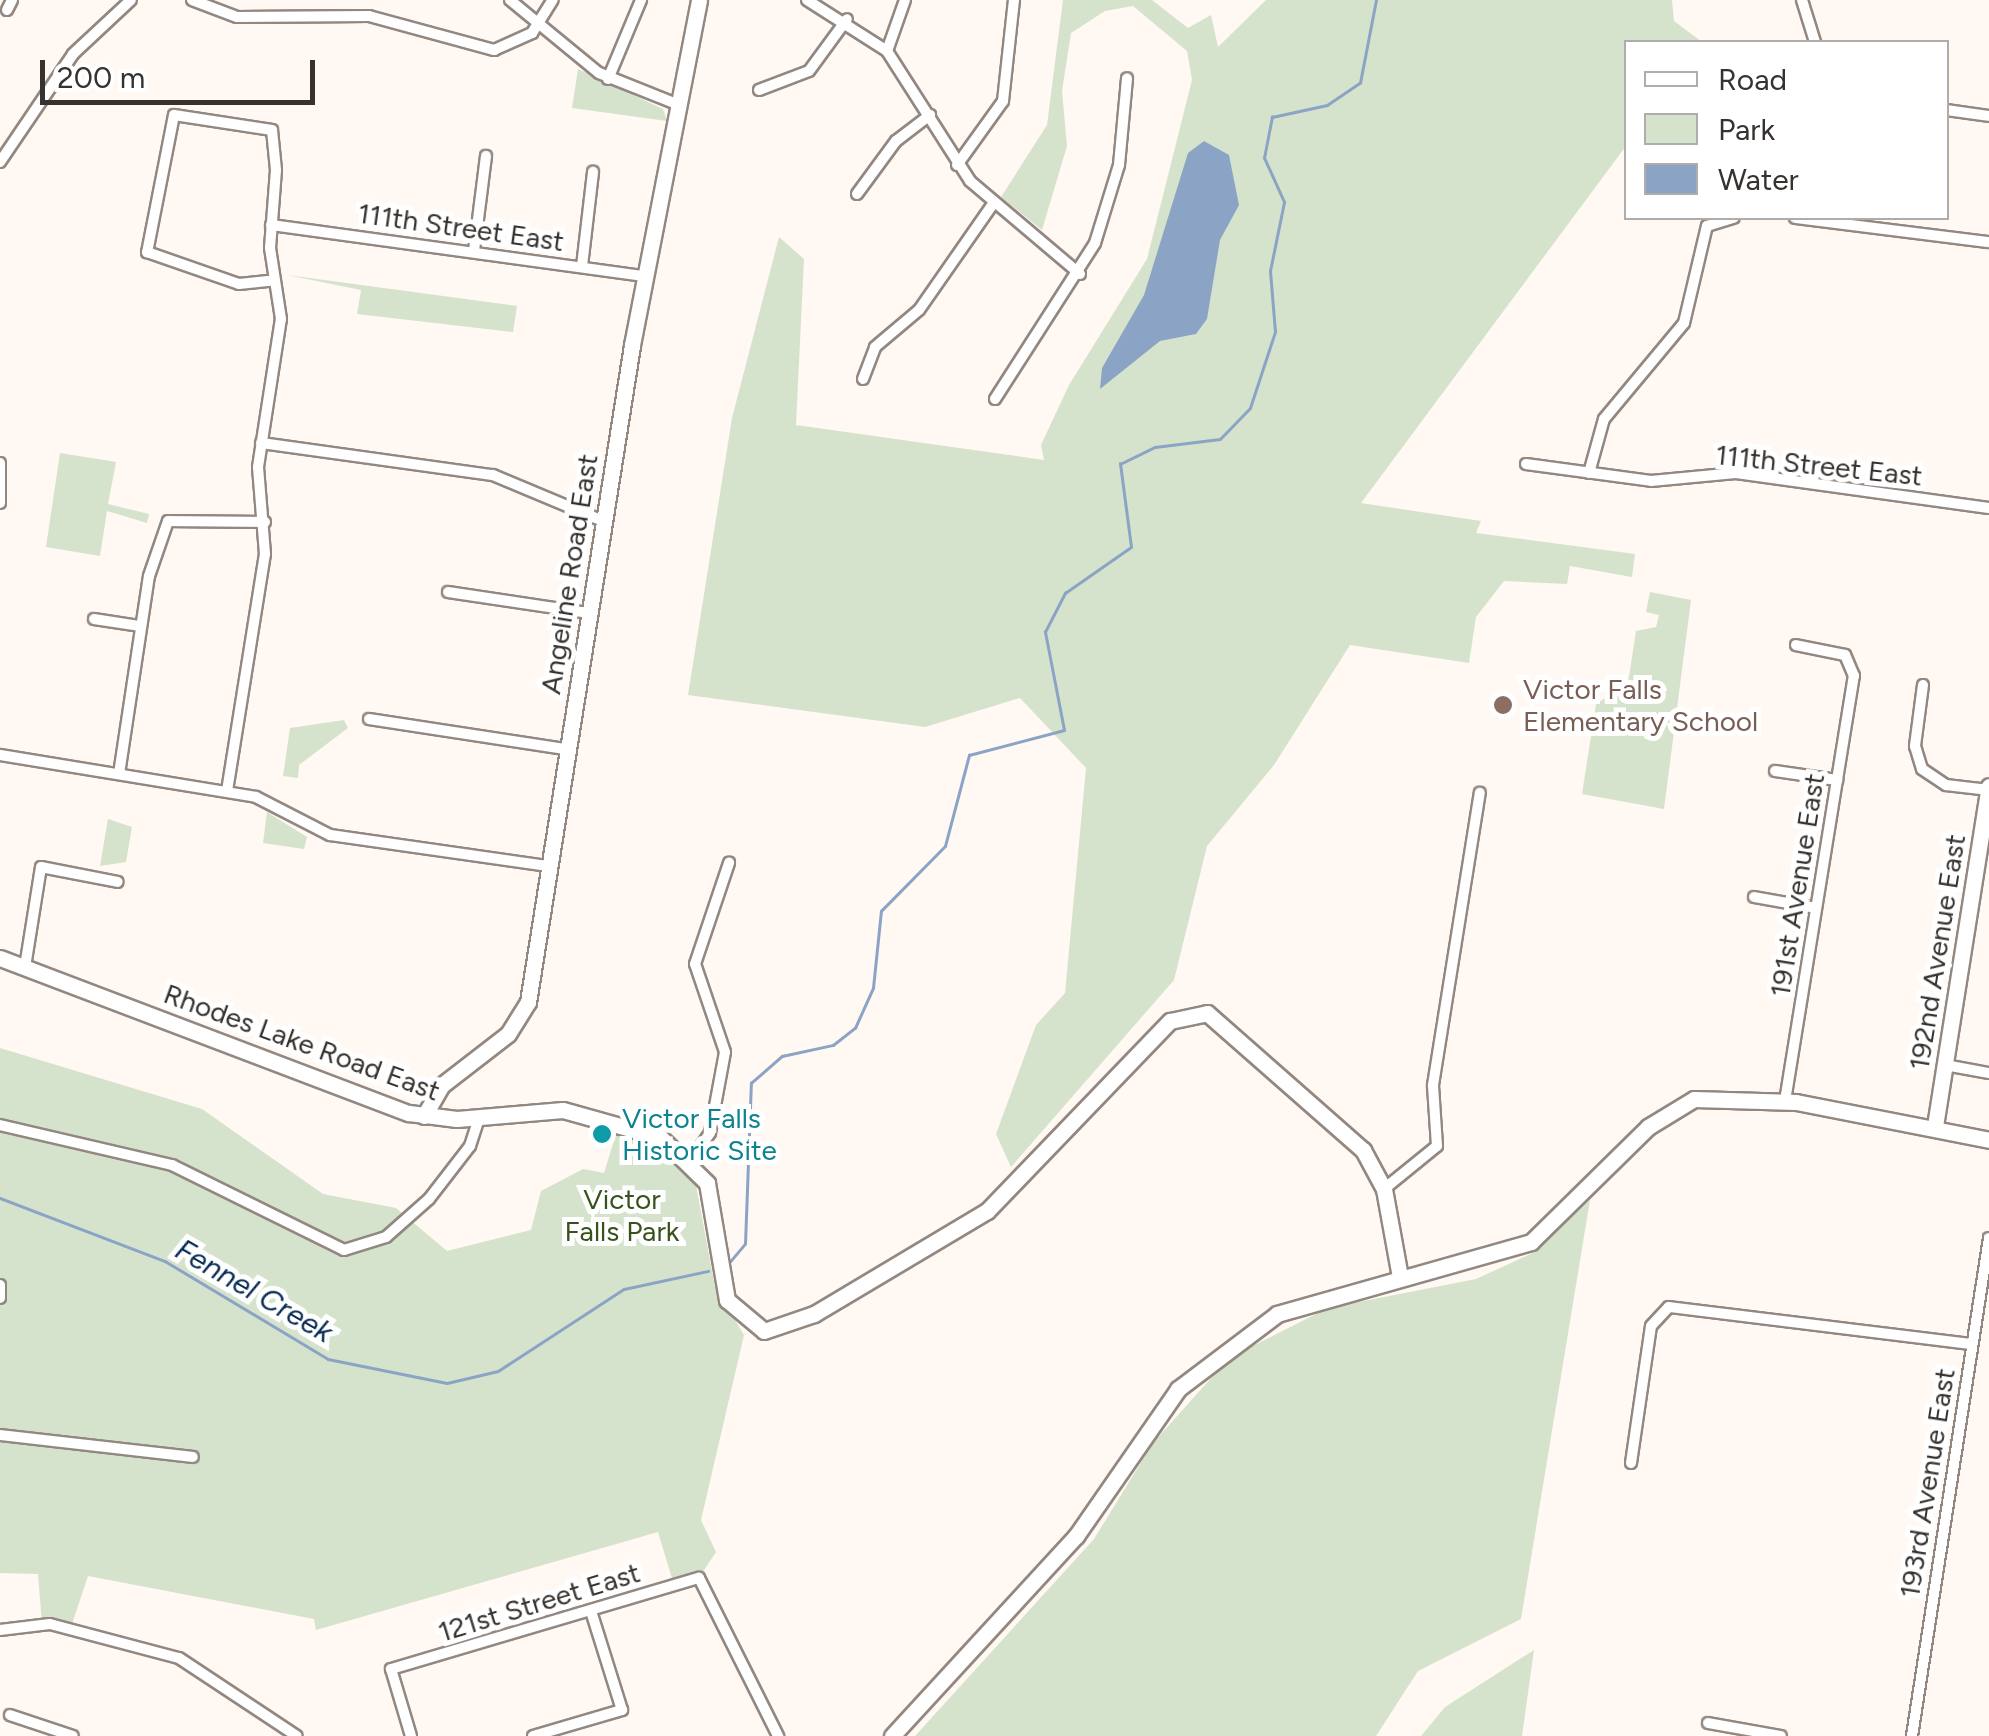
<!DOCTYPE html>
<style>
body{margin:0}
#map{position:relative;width:1989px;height:1736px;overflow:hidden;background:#fff8f3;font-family:Figtree,sans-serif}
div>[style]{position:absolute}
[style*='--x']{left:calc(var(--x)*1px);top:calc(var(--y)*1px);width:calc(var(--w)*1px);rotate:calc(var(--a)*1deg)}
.green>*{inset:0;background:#d6e3cc}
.water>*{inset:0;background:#8ba4c5}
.stream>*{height:2.5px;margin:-1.25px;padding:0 1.25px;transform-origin:1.25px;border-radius:1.25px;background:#8ba4c5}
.roads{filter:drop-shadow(2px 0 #928881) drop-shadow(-2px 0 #928881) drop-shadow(0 2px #928881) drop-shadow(0 -2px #928881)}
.street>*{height:10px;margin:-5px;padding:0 5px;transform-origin:5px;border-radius:5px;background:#fff}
.secondary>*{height:15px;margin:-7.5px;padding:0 7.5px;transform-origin:7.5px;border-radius:7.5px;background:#fff}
.dots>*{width:28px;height:28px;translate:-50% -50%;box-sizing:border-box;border:5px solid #fff;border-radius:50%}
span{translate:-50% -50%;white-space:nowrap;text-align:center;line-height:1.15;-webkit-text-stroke:10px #fff;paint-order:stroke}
.street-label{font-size:28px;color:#36322f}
.education-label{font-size:28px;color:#785e54}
.left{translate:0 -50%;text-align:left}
.culture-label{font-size:28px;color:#0d838f}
.park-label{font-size:28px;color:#38521c}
.water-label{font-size:30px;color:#082b55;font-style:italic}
.legend{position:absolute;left:1624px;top:40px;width:325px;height:180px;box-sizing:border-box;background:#fff;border:2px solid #afadac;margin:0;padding:12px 18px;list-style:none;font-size:30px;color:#36322f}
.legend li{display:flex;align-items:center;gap:20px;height:50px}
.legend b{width:50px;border:2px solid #afadac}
.scale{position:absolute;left:40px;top:60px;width:275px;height:45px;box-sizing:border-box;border:5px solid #36322f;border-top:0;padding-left:12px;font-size:30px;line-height:35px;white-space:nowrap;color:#36322f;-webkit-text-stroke:8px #fff;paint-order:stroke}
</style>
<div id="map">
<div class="green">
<div style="clip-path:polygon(1063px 0,1152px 0,1188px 28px,1211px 15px,1218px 47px,1266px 0,1672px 0,1674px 21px,1702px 42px,1626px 42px,1626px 146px,1361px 503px,1481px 521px,1476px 533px,1635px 554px,1632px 577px,1570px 566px,1567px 584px,1504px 581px,1476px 617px,1469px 663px,1350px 645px,1274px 765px,1207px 846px,1174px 980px,1011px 1167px,996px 1134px,1036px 1025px,1065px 993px,1086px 768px,1020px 698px,925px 727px,688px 695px,732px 418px,779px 237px,804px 259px,796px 425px,1044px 460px,1041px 445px,1069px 385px,1147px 259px,1192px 80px,1187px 51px,1133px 6px,1105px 11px,1071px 33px,1062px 91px,1067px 146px,1042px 230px,1001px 197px,1047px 125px)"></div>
<div style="clip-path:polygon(578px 69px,663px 109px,667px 121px,572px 108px)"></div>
<div style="clip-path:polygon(287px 275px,517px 306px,513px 332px,357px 314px,361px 290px)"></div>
<div style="clip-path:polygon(60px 453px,116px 462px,108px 504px,149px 514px,147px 523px,107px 511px,100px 556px,46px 547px)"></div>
<div style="clip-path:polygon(1650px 592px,1691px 600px,1664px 809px,1582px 794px,1596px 704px,1628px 683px,1636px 631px,1656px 627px,1659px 615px,1646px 612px)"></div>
<div style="clip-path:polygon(344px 720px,348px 728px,299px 765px,298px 778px,283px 776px,290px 728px)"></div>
<div style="clip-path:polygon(267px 812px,307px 837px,304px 849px,263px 843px)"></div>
<div style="clip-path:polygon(108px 819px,132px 827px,126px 862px,100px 866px)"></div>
<div style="clip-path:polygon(0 1048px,202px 1109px,323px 1194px,396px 1208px,447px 1251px,531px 1230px,541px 1191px,583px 1169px,604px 1173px,616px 1134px,669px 1155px,695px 1180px,715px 1287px,744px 1335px,701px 1520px,716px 1552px,699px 1578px,674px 1585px,658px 1532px,316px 1630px,314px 1619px,88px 1576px,71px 1627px,42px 1624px,38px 1574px,0 1573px)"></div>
<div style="clip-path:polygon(1590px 1200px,1521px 1619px,1418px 1671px,1376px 1736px,915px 1736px,1094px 1539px,1153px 1443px,1229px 1358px,1328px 1308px,1476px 1279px,1535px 1252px)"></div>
<div style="clip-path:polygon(1534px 1650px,1522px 1736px,1421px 1736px,1445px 1707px)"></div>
</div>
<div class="water">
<div style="clip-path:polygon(1204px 141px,1229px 155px,1239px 205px,1220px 240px,1207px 319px,1196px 334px,1160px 341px,1100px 389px,1102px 368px,1144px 295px,1188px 153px)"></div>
</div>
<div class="stream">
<div style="--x:0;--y:1198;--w:177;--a:20.9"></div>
<div style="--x:165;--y:1261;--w:190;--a:31"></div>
<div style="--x:328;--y:1359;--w:121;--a:11.4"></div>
<div style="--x:447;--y:1383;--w:52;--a:-13.2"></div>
<div style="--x:498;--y:1371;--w:150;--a:-33.1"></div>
<div style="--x:624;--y:1289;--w:86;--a:-12.1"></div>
<div style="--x:728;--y:1264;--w:26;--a:-50"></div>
<div style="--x:745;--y:1244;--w:161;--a:-87.9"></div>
<div style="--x:751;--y:1083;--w:41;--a:-41.1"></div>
<div style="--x:782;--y:1056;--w:52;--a:-12.2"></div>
<div style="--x:833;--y:1045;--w:28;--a:-38"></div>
<div style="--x:855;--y:1028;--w:44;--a:-65.8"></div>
<div style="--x:873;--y:988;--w:77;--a:-84.1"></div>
<div style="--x:881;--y:911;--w:91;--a:-45.4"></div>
<div style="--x:945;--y:846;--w:94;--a:-75.2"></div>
<div style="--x:969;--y:755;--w:98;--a:-14.7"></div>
<div style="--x:1064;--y:730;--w:100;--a:-101"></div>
<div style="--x:1045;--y:632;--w:44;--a:-62.9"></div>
<div style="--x:1065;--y:593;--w:80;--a:-34.9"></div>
<div style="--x:1131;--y:547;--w:84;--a:-97.5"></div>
<div style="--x:1120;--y:464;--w:39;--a:-26"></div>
<div style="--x:1155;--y:447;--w:65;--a:-7"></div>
<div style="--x:1220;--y:439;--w:43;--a:-45.9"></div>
<div style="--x:1250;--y:408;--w:80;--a:-71.8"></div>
<div style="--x:1275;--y:332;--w:61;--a:-94.7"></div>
<div style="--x:1270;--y:271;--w:70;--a:-78.5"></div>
<div style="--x:1284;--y:202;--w:48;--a:-114.4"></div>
<div style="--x:1264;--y:158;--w:42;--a:-79"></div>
<div style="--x:1272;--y:117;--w:56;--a:-12.3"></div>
<div style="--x:1327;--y:105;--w:40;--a:-34"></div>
<div style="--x:1360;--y:83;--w:85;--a:-79.1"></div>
</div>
<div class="roads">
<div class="street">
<div style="--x:192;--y:0;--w:48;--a:20.7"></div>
<div style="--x:237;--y:17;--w:132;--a:-0.4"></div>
<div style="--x:369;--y:16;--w:130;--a:15.2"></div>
<div style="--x:494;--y:50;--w:42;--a:-24.1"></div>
<div style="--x:532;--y:33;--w:39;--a:-58"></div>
<div style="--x:510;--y:0;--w:115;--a:39.4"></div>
<div style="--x:599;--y:73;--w:86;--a:21.8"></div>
<div style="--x:807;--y:0;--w:95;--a:32.5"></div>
<div style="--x:887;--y:51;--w:154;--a:57.4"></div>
<div style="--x:970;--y:181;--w:144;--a:40.2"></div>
<div style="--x:1802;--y:0;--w:44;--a:72.8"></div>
<div style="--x:7;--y:10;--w:11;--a:-63"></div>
<div style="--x:887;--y:51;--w:54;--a:-70.6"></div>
<div style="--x:608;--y:79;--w:86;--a:-67.3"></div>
<div style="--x:759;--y:90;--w:53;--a:-20.8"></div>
<div style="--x:809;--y:71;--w:64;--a:-53.8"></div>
<div style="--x:1946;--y:110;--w:43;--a:7.9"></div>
<div style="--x:0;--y:162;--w:130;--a:-55.9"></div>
<div style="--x:73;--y:54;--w:79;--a:-43"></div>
<div style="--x:957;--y:165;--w:79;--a:-54.3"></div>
<div style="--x:1003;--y:101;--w:102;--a:-83.8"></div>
<div style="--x:857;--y:194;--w:66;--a:-53.7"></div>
<div style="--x:896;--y:141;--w:43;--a:-37.4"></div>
<div style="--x:1795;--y:218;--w:195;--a:7.1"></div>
<div style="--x:271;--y:225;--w:377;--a:7.8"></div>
<div style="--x:474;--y:251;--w:96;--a:-82.8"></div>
<div style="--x:582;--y:266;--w:95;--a:-83.3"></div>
<div style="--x:863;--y:379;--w:34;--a:-69"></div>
<div style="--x:875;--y:347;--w:57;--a:-40.1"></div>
<div style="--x:919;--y:310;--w:129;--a:-55.1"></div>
<div style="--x:995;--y:399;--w:185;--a:-57.3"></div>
<div style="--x:1095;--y:243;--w:82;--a:-72.9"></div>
<div style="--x:1119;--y:165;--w:87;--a:-84.7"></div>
<div style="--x:261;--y:443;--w:234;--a:7.9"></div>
<div style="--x:493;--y:475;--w:119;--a:22.7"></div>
<div style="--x:0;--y:463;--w:40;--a:90"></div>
<div style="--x:1526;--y:464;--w:126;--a:7.7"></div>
<div style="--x:1651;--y:481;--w:85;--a:-5.4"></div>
<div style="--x:1736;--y:473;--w:255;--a:7.9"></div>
<div style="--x:1589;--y:473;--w:56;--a:-74.5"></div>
<div style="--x:1604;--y:419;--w:125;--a:-50.2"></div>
<div style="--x:1684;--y:323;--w:100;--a:-76.7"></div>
<div style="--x:1707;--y:226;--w:28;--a:-17"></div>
<div style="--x:448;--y:592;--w:143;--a:8.5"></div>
<div style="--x:94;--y:619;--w:47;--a:8.7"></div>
<div style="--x:1923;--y:685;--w:62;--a:97.5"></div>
<div style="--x:1915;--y:746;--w:24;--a:73"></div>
<div style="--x:1922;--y:769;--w:29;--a:34"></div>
<div style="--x:1946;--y:785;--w:43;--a:6.6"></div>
<div style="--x:369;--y:719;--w:198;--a:8.7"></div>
<div style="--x:0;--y:755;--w:259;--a:9.3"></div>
<div style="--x:256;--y:797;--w:83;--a:27.2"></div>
<div style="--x:330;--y:835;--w:221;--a:8.1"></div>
<div style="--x:1775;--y:771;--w:63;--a:8.3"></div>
<div style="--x:119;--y:774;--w:200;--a:-81.4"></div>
<div style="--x:149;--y:576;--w:58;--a:-70.9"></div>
<div style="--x:168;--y:521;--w:97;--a:0.6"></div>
<div style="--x:227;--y:791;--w:240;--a:-80.9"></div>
<div style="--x:265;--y:554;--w:87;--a:-94.6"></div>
<div style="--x:258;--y:467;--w:150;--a:-81.2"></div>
<div style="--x:281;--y:319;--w:72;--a:-98.8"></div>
<div style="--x:270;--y:248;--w:78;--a:-85.6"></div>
<div style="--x:276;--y:170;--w:40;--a:-95.7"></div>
<div style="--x:272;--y:130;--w:99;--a:-171.3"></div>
<div style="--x:174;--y:115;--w:140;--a:101.1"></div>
<div style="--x:147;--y:252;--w:97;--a:19.2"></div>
<div style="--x:239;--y:284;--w:36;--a:-6"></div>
<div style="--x:1754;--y:897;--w:63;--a:10.1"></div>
<div style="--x:25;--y:967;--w:101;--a:-80.9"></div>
<div style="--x:41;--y:867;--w:78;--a:11"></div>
<div style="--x:1945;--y:1065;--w:45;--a:10.3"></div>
<div style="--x:1785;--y:1101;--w:431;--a:-80.8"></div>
<div style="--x:1854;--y:676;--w:23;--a:-113"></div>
<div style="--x:1845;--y:655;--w:50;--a:-168.5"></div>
<div style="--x:0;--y:1125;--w:177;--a:13.1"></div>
<div style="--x:172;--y:1165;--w:192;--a:26.3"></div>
<div style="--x:344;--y:1250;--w:44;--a:-17.2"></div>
<div style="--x:386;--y:1237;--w:57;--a:-41.5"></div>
<div style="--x:429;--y:1199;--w:67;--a:-52.3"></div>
<div style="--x:470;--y:1146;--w:29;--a:-72"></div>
<div style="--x:691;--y:1161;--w:34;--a:-56"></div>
<div style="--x:710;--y:1133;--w:82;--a:-79.5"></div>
<div style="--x:725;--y:1052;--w:93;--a:-108.8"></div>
<div style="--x:695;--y:964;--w:107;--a:-71.4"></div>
<div style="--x:1384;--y:1189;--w:68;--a:-39.1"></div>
<div style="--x:1437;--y:1146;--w:61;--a:-93.8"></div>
<div style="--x:1433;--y:1085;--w:296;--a:-80.9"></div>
<div style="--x:0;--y:1285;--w:13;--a:90"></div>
<div style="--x:0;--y:1435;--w:194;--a:6.5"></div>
<div style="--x:1631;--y:1463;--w:138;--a:-81.7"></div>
<div style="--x:1651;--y:1326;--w:26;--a:-47"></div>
<div style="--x:1669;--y:1307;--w:303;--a:7"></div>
<div style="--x:0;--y:1630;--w:50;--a:-6.8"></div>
<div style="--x:50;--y:1624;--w:133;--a:14.8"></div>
<div style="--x:179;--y:1658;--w:141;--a:33.5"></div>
<div style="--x:10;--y:1715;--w:66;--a:18.4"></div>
<div style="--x:1708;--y:1723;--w:74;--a:10.1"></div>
<div style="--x:411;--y:1736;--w:70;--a:-106.6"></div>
<div style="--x:391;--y:1669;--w:321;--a:-16.5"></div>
<div style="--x:699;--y:1578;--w:177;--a:63.4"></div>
<div style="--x:533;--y:1736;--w:93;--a:-16.3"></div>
<div style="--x:622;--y:1710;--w:104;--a:-107.4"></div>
<div style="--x:1912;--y:1736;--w:504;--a:-81.21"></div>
</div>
<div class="secondary">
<div style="--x:0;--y:958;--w:437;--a:20.8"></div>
<div style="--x:409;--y:1113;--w:48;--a:7.1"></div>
<div style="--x:457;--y:1119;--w:106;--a:-4.9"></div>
<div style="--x:563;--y:1110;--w:101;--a:15.6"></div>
<div style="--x:660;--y:1137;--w:66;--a:44.4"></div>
<div style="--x:707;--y:1183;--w:119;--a:80.3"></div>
<div style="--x:727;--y:1300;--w:48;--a:40"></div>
<div style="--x:764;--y:1331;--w:53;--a:-18.8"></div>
<div style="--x:814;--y:1314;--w:201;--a:-30.8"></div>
<div style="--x:987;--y:1211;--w:264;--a:-46.1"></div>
<div style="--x:1170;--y:1021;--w:38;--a:-12"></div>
<div style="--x:1207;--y:1013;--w:208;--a:41.3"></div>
<div style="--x:1363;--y:1150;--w:44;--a:61.7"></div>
<div style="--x:1384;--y:1189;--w:89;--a:79.7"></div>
<div style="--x:424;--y:1116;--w:36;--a:-60"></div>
<div style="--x:442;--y:1085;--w:83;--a:-37.7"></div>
<div style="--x:508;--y:1034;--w:38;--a:-58"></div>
<div style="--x:528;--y:1002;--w:665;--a:-81"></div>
<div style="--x:632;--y:345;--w:351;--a:-79"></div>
<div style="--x:1935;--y:1126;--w:344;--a:-81"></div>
<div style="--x:892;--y:1736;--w:272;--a:-47.4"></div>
<div style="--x:1076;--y:1536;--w:179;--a:-55.2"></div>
<div style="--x:1178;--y:1389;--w:124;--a:-37.1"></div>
<div style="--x:1277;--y:1314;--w:264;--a:-15.8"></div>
<div style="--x:1531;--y:1242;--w:164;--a:-44.5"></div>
<div style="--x:1648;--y:1127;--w:54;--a:-31.3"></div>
<div style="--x:1694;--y:1099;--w:102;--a:1.7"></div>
<div style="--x:1796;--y:1102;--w:197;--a:11.1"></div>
</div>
</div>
<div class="dots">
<div style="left:1503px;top:705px;background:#8d6e63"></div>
<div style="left:602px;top:1134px;background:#0f9aa8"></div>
</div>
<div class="street-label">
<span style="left:461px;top:227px;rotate:8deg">111th Street East</span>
<span style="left:1819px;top:465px;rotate:6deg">111th Street East</span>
<span style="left:569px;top:574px;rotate:-81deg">Angeline Road East</span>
<span style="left:1797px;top:885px;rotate:-81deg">191st Avenue East</span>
<span style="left:1937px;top:952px;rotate:-81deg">192nd Avenue East</span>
<span style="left:302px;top:1042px;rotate:20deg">Rhodes Lake Road East</span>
<span style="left:1927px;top:1483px;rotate:-81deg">193rd Avenue East</span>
<span style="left:539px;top:1602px;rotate:-17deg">121st Street East</span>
</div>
<div class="education-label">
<span class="left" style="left:1523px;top:705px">Victor Falls<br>Elementary School</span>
</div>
<div class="culture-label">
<span class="left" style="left:622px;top:1134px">Victor Falls<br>Historic Site</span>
</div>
<div class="park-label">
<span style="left:622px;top:1215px">Victor<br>Falls Park</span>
</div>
<div class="water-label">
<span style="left:254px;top:1291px;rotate:30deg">Fennel Creek</span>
</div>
<ul class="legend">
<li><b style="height:12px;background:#fff"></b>Road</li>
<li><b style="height:28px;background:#d6e3cc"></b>Park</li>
<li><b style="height:28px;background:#8ba4c5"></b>Water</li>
</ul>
<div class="scale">200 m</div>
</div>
